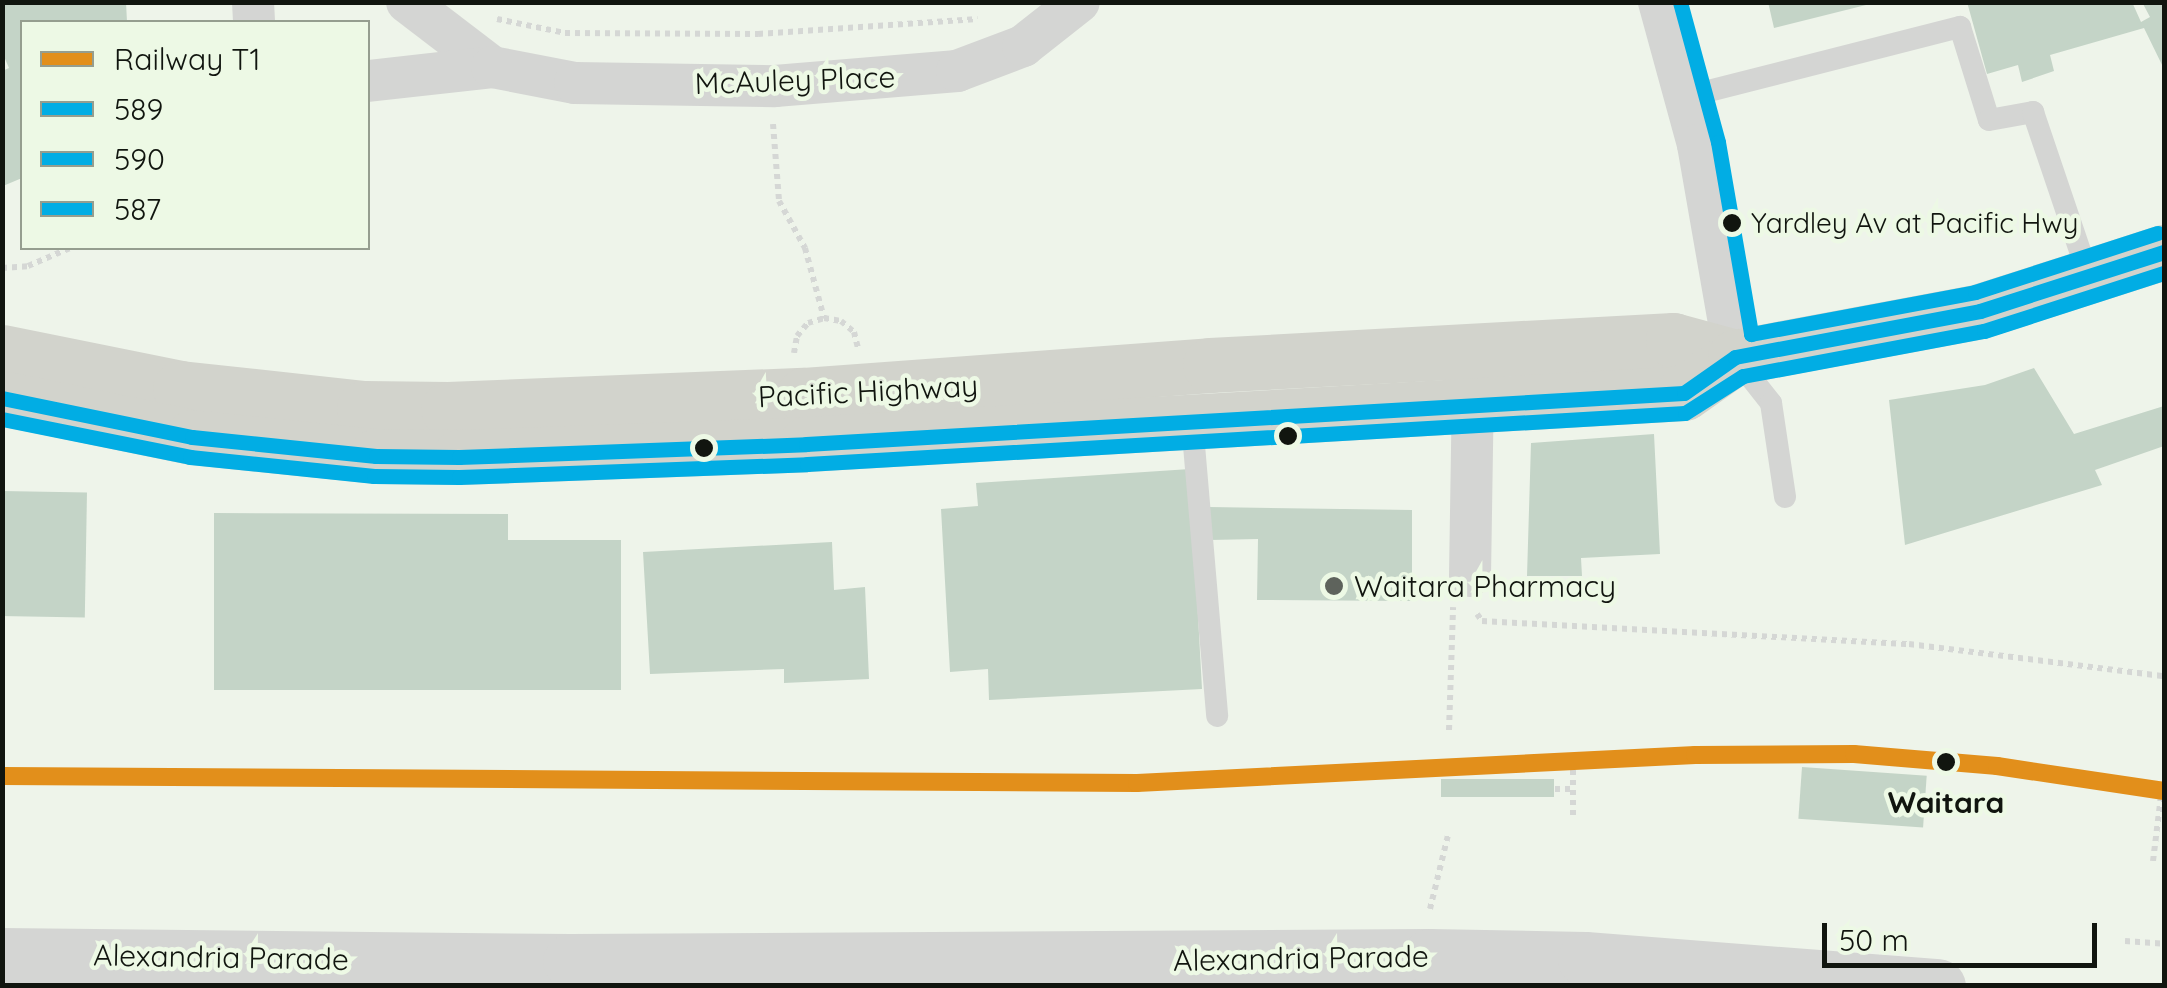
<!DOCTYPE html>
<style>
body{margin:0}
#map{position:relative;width:2167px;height:988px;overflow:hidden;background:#eef4ea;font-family:Quicksand,sans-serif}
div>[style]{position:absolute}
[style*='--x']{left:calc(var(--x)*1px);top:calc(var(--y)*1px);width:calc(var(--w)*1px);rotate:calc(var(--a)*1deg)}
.building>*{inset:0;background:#c4d4c7;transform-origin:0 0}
.path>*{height:6px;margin-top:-3px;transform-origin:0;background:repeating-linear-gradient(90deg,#d5d7d5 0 5px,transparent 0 10px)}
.lane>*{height:22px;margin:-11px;padding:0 11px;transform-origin:11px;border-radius:11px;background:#d4d5d3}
.street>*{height:42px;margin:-21px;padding:0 21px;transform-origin:21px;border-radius:21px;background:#d4d5d3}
.secondary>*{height:55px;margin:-27.5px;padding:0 27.5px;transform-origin:27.5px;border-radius:27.5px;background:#d4d5d3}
.primary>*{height:55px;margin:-27.5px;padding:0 27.5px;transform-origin:27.5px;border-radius:27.5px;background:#d2d3cc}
.bus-1>*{height:15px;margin:-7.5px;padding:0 7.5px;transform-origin:7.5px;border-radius:7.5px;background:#01ade4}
.bus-2>*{height:15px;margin:-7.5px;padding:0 7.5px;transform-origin:7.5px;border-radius:7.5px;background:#01ade4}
.bus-3>*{height:15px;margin:-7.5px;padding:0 7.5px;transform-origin:7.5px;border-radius:7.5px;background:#01ade4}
.rail-1>*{height:18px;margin:-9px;padding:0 9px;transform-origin:9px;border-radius:9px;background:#e28f1b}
.dots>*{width:28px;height:28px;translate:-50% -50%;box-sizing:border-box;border:5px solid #edf9e5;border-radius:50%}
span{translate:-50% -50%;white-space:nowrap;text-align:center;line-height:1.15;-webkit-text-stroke:9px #edf9e5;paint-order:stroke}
.bus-label{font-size:28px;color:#11150f}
.left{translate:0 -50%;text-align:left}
.street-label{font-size:30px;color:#11150f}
.poi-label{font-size:30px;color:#11150f}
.stop-label{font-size:30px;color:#11150f;font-weight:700}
.frame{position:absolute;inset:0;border:5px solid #11150f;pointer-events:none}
.legend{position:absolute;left:20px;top:20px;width:350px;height:230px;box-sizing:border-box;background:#edf9e5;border:2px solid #959e8f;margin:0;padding:12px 18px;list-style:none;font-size:30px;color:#11150f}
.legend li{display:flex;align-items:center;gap:20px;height:50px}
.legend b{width:50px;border:2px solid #959e8f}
.scale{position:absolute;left:1822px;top:923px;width:275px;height:45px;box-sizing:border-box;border:5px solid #11150f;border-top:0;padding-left:12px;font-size:30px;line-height:35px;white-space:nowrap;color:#11150f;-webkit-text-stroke:8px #edf9e5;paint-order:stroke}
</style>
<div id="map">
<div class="building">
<div style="clip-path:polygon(2px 2px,126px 2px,127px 22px,22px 22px,22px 178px,3px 186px,2px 71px,9px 68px,2px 52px)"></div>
<div style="clip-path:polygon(1768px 2px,1870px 2px,1870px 4px,1774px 28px)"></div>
<div style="clip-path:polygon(1967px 2px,2132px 2px,2141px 22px,2150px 17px,2142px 2px,2164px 2px,2164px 69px,2144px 28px,2050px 55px,2054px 71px,2022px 82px,2018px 65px,1987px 74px)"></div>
<div style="clip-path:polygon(2034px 368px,2074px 434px,2164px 406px,2164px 446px,2095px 470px,2102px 485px,1905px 545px,1889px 400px,1985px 385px)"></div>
<div style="clip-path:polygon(1654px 434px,1660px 554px,1581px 558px,1582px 576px,1527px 576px,1531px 443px)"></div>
<div style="clip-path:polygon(1190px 469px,1202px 689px,989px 700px,988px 669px,950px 672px,941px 509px,978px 506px,976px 483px)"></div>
<div style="left:2px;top:491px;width:85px;height:125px;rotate:1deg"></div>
<div style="clip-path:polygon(1209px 507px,1412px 510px,1412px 601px,1257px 600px,1258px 539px,1210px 540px)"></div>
<div style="clip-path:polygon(214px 513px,508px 514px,508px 540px,621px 540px,621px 690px,214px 690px)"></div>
<div style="clip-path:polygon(832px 542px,834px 590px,865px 587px,869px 679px,784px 683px,784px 669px,650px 674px,643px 552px)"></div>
<div style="left:1802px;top:767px;width:125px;height:52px;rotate:4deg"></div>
<div style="left:1441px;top:779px;width:113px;height:18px"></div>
</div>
<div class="path">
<div style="--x:497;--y:19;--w:69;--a:11.6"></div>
<div style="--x:565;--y:33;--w:193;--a:0.3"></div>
<div style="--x:758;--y:34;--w:220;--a:-3.9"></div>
<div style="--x:773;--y:124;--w:77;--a:85.5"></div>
<div style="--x:779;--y:201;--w:54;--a:61"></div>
<div style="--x:805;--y:248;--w:73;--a:74.8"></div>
<div style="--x:2;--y:268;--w:26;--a:-4"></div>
<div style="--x:28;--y:266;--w:46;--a:-23.2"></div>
<div style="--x:794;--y:353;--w:17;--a:-80"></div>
<div style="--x:797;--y:336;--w:17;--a:-50"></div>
<div style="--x:808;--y:323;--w:17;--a:-17"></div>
<div style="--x:824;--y:318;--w:17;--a:10"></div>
<div style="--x:841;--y:321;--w:17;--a:40"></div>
<div style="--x:854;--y:332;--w:16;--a:76"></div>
<div style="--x:1477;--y:614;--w:9;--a:54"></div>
<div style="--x:1482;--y:621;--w:428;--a:3.1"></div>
<div style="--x:1909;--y:644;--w:257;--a:7.2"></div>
<div style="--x:1449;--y:730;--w:123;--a:-88.1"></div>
<div style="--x:1555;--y:789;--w:18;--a:0"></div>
<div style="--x:1573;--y:815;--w:46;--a:-90"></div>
<div style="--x:2153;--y:861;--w:65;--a:-83"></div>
<div style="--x:1430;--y:909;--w:76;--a:-76.3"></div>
<div style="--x:2125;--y:941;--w:39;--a:4"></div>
</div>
<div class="lane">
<div style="--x:1685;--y:97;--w:284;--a:-14.3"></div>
<div style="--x:1960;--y:27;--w:97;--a:72.7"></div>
<div style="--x:1989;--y:120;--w:45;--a:-10.3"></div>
<div style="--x:2033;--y:112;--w:174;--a:71.3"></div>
<div style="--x:1737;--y:360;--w:55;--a:51.7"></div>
<div style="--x:1771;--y:403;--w:95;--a:81.5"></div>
<div style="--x:1192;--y:422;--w:295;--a:85.1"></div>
</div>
<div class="street">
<div style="--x:253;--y:2;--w:20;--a:87"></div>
<div style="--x:407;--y:2;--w:107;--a:37.4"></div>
<div style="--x:1659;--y:2;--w:148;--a:74.7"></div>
<div style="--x:1698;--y:145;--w:215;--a:80.1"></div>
<div style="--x:368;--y:81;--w:125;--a:-6.4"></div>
<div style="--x:492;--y:67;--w:85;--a:10.9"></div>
<div style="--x:575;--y:83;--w:200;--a:0.9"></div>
<div style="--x:775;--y:86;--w:183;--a:-4.7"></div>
<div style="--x:957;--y:71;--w:71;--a:-20.7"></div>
<div style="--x:1023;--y:46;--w:71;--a:-38.2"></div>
<div style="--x:1470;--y:576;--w:199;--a:-89.1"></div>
</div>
<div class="secondary">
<div style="--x:2;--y:955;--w:568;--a:0.61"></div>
<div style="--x:570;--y:961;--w:859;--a:-0.33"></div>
<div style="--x:1429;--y:956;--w:156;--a:1.1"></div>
<div style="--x:1585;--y:959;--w:354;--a:4.4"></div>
</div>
<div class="primary">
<div style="--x:2;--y:352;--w:182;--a:11.4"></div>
<div style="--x:180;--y:388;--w:185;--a:6.2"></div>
<div style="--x:364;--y:408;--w:84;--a:0.7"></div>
<div style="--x:448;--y:409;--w:356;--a:-2.3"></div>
<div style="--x:804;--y:395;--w:407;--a:-4.2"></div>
<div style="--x:1210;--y:365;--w:464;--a:-3.1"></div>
<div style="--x:1673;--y:340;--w:64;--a:15.3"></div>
<div style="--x:2;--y:398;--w:194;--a:11.6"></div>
<div style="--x:192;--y:437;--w:185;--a:5.9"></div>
<div style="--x:376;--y:456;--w:83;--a:0.7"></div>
<div style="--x:459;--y:457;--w:347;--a:-2.1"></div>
<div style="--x:806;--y:444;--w:879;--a:-3.32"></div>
<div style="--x:1684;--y:393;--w:62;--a:-35.2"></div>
<div style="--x:1735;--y:357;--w:249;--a:-10.6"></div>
<div style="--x:1980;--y:311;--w:193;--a:-17.8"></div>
</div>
<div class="bus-1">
<div style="--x:2;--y:398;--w:194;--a:11.6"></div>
<div style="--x:192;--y:437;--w:185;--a:5.9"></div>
<div style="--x:376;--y:456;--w:83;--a:0.7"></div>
<div style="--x:459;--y:457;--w:347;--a:-2.1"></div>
<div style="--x:806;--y:444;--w:879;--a:-3.32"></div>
<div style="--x:1684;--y:393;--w:62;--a:-35.2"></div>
<div style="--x:1735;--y:357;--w:249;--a:-10.6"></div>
<div style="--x:1980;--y:311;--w:193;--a:-17.8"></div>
</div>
<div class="bus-2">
<div style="--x:2;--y:419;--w:192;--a:11.4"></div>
<div style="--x:190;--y:457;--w:185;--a:5.9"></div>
<div style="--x:374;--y:476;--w:85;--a:0.7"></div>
<div style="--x:459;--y:477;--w:348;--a:-2.1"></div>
<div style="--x:807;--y:464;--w:879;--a:-3.32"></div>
<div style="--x:1685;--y:413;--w:69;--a:-32.5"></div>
<div style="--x:1743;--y:376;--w:245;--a:-10.6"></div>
<div style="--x:1984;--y:331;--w:189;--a:-17.9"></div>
</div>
<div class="bus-3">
<div style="--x:1680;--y:2;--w:145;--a:74.8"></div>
<div style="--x:1718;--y:142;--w:195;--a:80.2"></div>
<div style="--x:1751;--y:334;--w:228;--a:-10.6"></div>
<div style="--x:1975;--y:292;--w:192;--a:-17.9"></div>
</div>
<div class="rail-1">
<div style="--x:2;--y:776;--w:1135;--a:0.35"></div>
<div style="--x:1137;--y:783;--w:559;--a:-2.87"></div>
<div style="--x:1695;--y:755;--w:159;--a:-0.4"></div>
<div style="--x:1854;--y:754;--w:144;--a:4.8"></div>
<div style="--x:1997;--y:766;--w:169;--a:8.5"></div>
</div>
<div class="dots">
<div style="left:1732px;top:223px;background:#11150f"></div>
<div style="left:1288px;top:436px;background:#11150f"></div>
<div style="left:704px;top:448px;background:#11150f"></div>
<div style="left:1334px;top:586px;background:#5e635c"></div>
<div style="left:1946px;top:762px;background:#11150f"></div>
</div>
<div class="bus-label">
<span class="left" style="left:1751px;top:223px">Yardley Av at Pacific Hwy</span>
</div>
<div class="street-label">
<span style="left:795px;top:80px;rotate:-2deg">McAuley Place</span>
<span style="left:868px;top:391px;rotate:-3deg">Pacific Highway</span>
<span style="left:221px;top:957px;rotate:1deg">Alexandria Parade</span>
<span style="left:1301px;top:958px;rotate:-1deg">Alexandria Parade</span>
</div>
<div class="poi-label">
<span class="left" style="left:1354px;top:586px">Waitara Pharmacy</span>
</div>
<div class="stop-label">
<span style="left:1946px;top:802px">Waitara</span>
</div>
<div class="frame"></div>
<ul class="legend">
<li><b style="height:12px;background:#e28f1b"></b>Railway T1</li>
<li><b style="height:12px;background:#01ade4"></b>589</li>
<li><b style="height:12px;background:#01ade4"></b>590</li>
<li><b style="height:12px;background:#01ade4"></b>587</li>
</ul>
<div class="scale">50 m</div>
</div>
